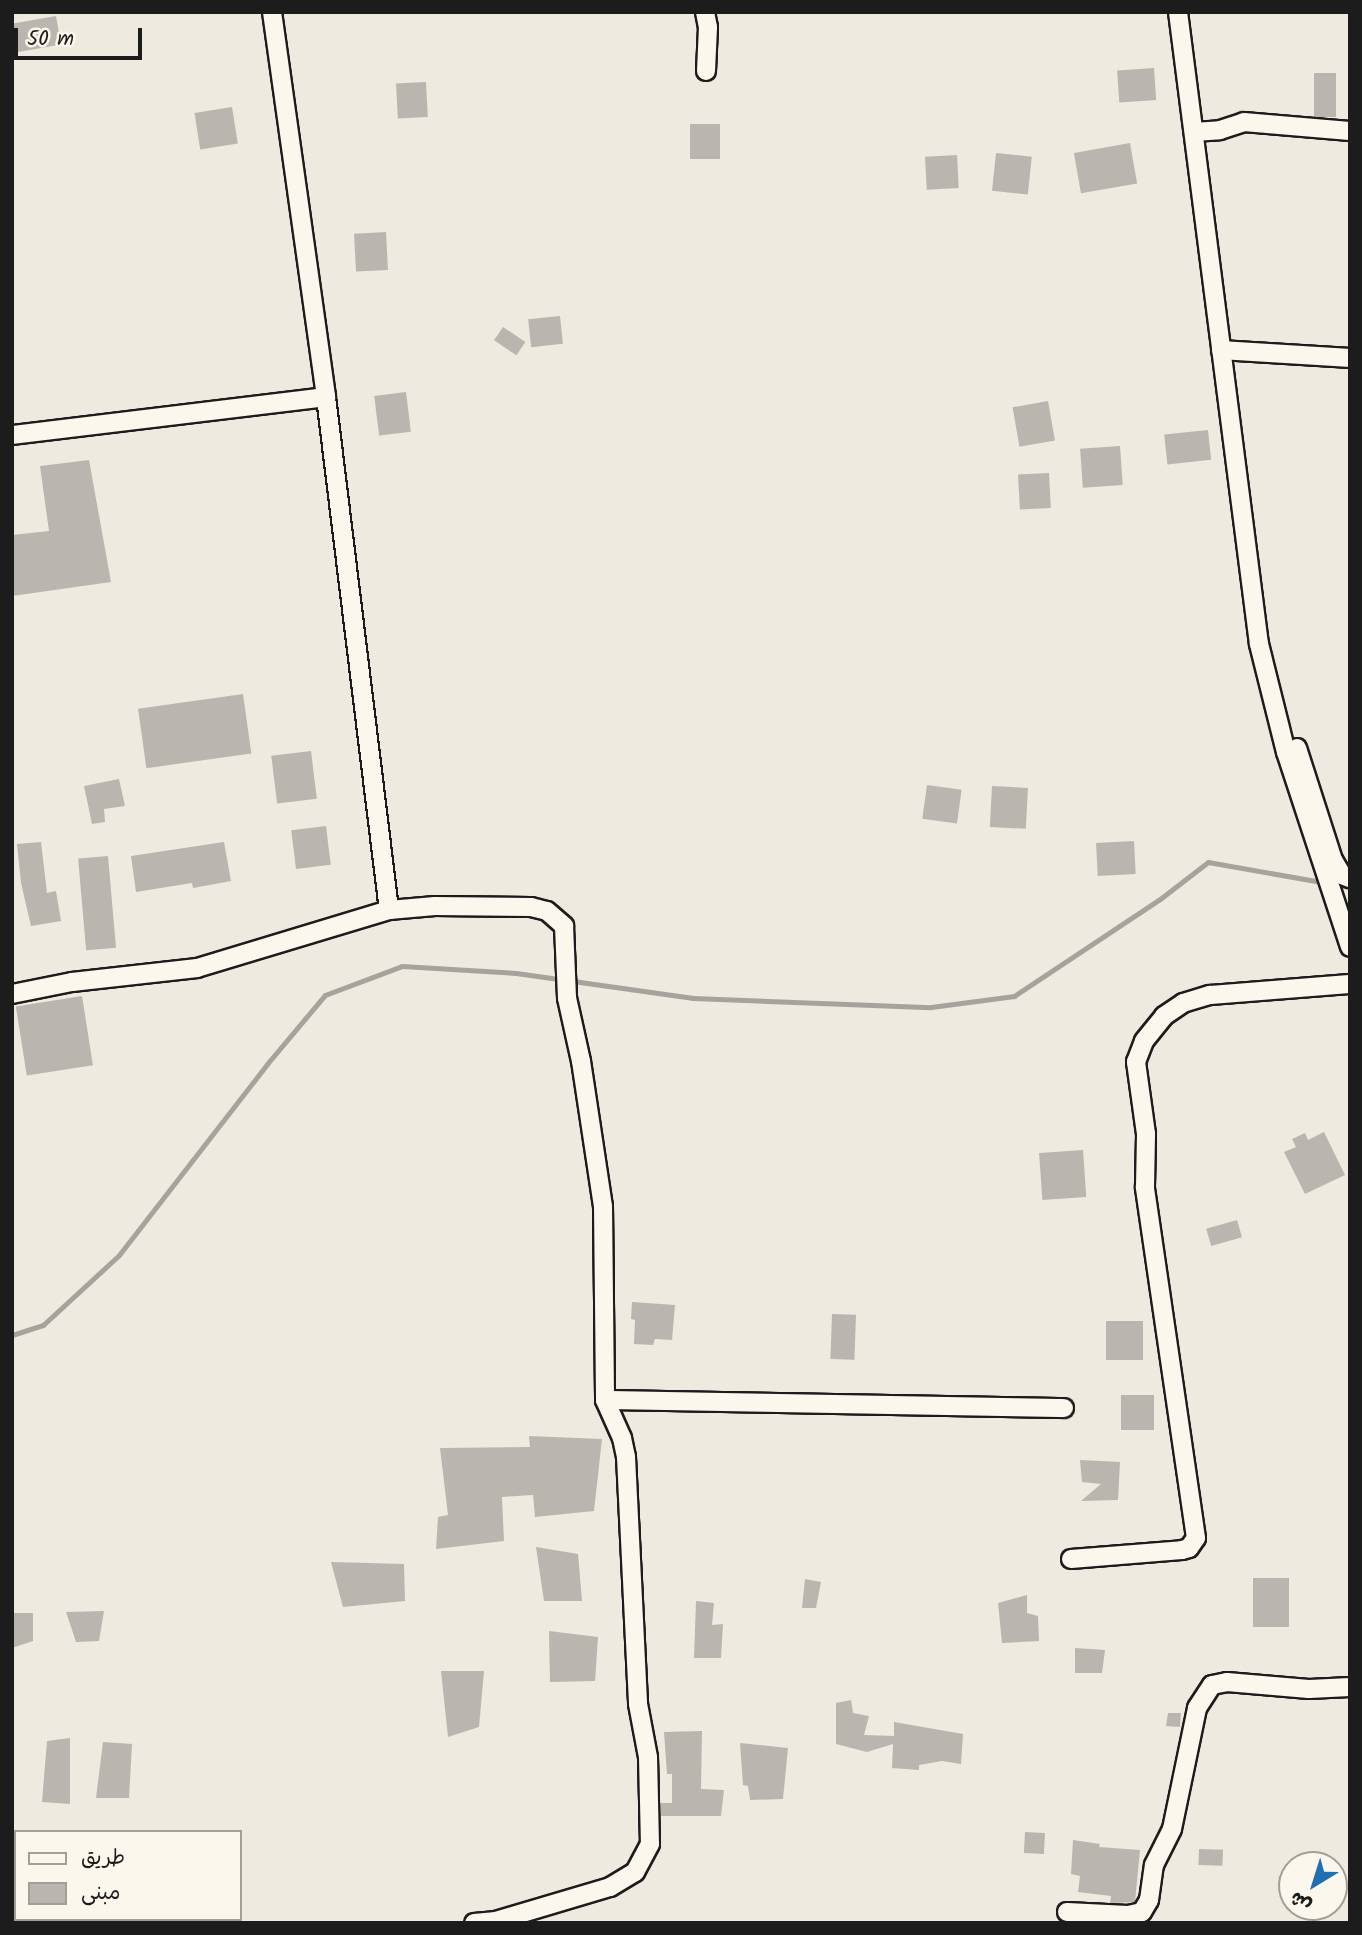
<!DOCTYPE html>
<meta charset="utf-8">
<style>
body{margin:0}
#map{position:relative;width:1362px;height:1935px;overflow:hidden;background:#eeeadf;font-family:Kalam,"Playpen Sans Arabic",sans-serif}
div>[style]{position:absolute}
[style*='--x']{left:calc(var(--x)*1px);top:calc(var(--y)*1px);width:calc(var(--w)*1px);rotate:calc(var(--a)*1deg)}
.stream>*{height:5px;margin:-2.5px;padding:0 2.5px;transform-origin:2.5px;border-radius:2.5px;background:#a6a39d}
.building>*{inset:0;background:#b9b6af;transform-origin:0 0}
.roads{filter:drop-shadow(2px 0 #1c1c1c) drop-shadow(-2px 0 #1c1c1c) drop-shadow(0 2px #1c1c1c) drop-shadow(0 -2px #1c1c1c)}
.minor>*{height:18px;margin:-9px;padding:0 9px;transform-origin:9px;border-radius:9px;background:#fbf7ec}
span{translate:-50% -50%;white-space:nowrap;text-align:center;line-height:1.15;-webkit-text-stroke:5px #fbf7ec;paint-order:stroke}
.frame{position:absolute;inset:0;border:14px solid #1c1c1c;pointer-events:none}
.legend{position:absolute;left:14px;top:1830px;width:228px;height:91px;box-sizing:border-box;background:#fbf7ec;border:2px solid #a29f99;margin:0;padding:9px 12px;list-style:none;font-size:21px;color:#1c1c1c}
.legend li{display:flex;align-items:center;gap:14px;height:35px}
.legend b{width:35px;border:2px solid #a29f99}
.north{position:absolute;left:1278px;top:1851px;width:70px;height:70px;box-sizing:border-box;background:#fbf7ec;border:2px solid #a29f99;border-radius:50%;rotate:218deg;font-size:19px;font-weight:700;line-height:28px;text-align:center;color:#1c1c1c}
.north::after{content:'';display:block;margin:auto;width:24px;height:32px;background:#1f6fb2;clip-path:polygon(50% 0,100% 100%,50% 72%,0 100%)}
.scale{position:absolute;left:14px;top:28px;width:128px;height:32px;box-sizing:border-box;border:4px solid #1c1c1c;border-top:0;padding-left:9px;font-size:21px;line-height:24px;white-space:nowrap;color:#1c1c1c;-webkit-text-stroke:5px #fbf7ec;paint-order:stroke}
</style>
<div id="map">
<div class="stream">
<div style="--x:12;--y:1335;--w:33;--a:-18"></div>
<div style="--x:43;--y:1325;--w:103;--a:-42.6"></div>
<div style="--x:119;--y:1255;--w:242;--a:-52.2"></div>
<div style="--x:267;--y:1064;--w:90;--a:-50"></div>
<div style="--x:325;--y:995;--w:82;--a:-20.6"></div>
<div style="--x:402;--y:966;--w:114;--a:3.5"></div>
<div style="--x:516;--y:973;--w:179;--a:8"></div>
<div style="--x:693;--y:998;--w:238;--a:2.2"></div>
<div style="--x:931;--y:1007;--w:84;--a:-7.5"></div>
<div style="--x:1014;--y:996;--w:175;--a:-33.6"></div>
<div style="--x:1160;--y:899;--w:61;--a:-37.6"></div>
<div style="--x:1208;--y:862;--w:144;--a:10"></div>
</div>
<div class="building">
<div style="left:56px;top:16px;width:29px;height:45px;rotate:80deg"></div>
<div style="left:1154px;top:68px;width:32px;height:37px;rotate:86deg"></div>
<div style="left:1314px;top:73px;width:22px;height:44px"></div>
<div style="left:426px;top:82px;width:35px;height:30px;rotate:87deg"></div>
<div style="left:232px;top:107px;width:37px;height:38px;rotate:81deg"></div>
<div style="left:690px;top:124px;width:30px;height:35px"></div>
<div style="left:1130px;top:143px;width:41px;height:57px;rotate:80deg"></div>
<div style="left:996px;top:153px;width:36px;height:38px;rotate:6deg"></div>
<div style="left:957px;top:155px;width:33px;height:32px;rotate:87deg"></div>
<div style="left:386px;top:232px;width:38px;height:32px;rotate:87deg"></div>
<div style="left:560px;top:316px;width:28px;height:32px;rotate:84deg"></div>
<div style="left:503px;top:327px;width:27px;height:16px;rotate:34deg"></div>
<div style="left:406px;top:392px;width:40px;height:32px;rotate:83deg"></div>
<div style="left:1048px;top:401px;width:40px;height:36px;rotate:80deg"></div>
<div style="left:1208px;top:430px;width:30px;height:44px;rotate:84deg"></div>
<div style="left:1120px;top:446px;width:39px;height:40px;rotate:86deg"></div>
<div style="clip-path:polygon(89px 460px,111px 582px,12px 596px,12px 535px,49px 531px,40px 466px)"></div>
<div style="left:1049px;top:473px;width:35px;height:31px;rotate:87deg"></div>
<div style="left:243px;top:694px;width:60px;height:106px;rotate:82deg"></div>
<div style="left:311px;top:751px;width:48px;height:40px;rotate:83deg"></div>
<div style="clip-path:polygon(119px 779px,125px 806px,104px 809px,105px 822px,92px 824px,84px 786px)"></div>
<div style="left:927px;top:785px;width:35px;height:34px;rotate:8deg"></div>
<div style="left:992px;top:786px;width:36px;height:41px;rotate:3deg"></div>
<div style="left:326px;top:826px;width:39px;height:35px;rotate:83deg"></div>
<div style="left:1134px;top:841px;width:33px;height:38px;rotate:87deg"></div>
<div style="clip-path:polygon(41px 842px,47px 893px,56px 891px,61px 921px,31px 926px,21px 883px,17px 844px)"></div>
<div style="clip-path:polygon(224px 842px,231px 881px,193px 888px,192px 883px,136px 892px,131px 856px)"></div>
<div style="left:108px;top:856px;width:92px;height:30px;rotate:85deg"></div>
<div style="left:82px;top:996px;width:70px;height:67px;rotate:81deg"></div>
<div style="clip-path:polygon(1324px 1132px,1345px 1175px,1305px 1194px,1284px 1152px,1296px 1147px,1292px 1139px,1305px 1133px,1308px 1140px)"></div>
<div style="left:1083px;top:1150px;width:47px;height:44px;rotate:86deg"></div>
<div style="left:1237px;top:1220px;width:18px;height:32px;rotate:74deg"></div>
<div style="clip-path:polygon(632px 1302px,675px 1305px,672px 1340px,655px 1339px,653px 1345px,634px 1344px,635px 1320px,631px 1319px)"></div>
<div style="left:832px;top:1314px;width:24px;height:45px;rotate:2deg"></div>
<div style="left:1106px;top:1321px;width:37px;height:39px"></div>
<div style="left:1154px;top:1395px;width:35px;height:33px;rotate:90deg"></div>
<div style="clip-path:polygon(529px 1436px,602px 1439px,594px 1511px,535px 1517px,533px 1495px,502px 1497px,504px 1541px,436px 1549px,438px 1517px,448px 1515px,440px 1448px,530px 1447px)"></div>
<div style="clip-path:polygon(1080px 1460px,1120px 1462px,1118px 1500px,1081px 1501px,1101px 1484px,1082px 1482px)"></div>
<div style="clip-path:polygon(536px 1547px,578px 1554px,582px 1601px,544px 1601px)"></div>
<div style="clip-path:polygon(331px 1562px,404px 1564px,405px 1601px,343px 1607px)"></div>
<div style="left:1253px;top:1578px;width:36px;height:49px"></div>
<div style="clip-path:polygon(805px 1579px,821px 1582px,816px 1608px,802px 1608px)"></div>
<div style="clip-path:polygon(1027px 1595px,1027px 1613px,1038px 1616px,1039px 1641px,1002px 1643px,998px 1603px)"></div>
<div style="clip-path:polygon(696px 1601px,714px 1603px,712px 1625px,723px 1624px,721px 1658px,694px 1658px)"></div>
<div style="clip-path:polygon(104px 1611px,99px 1641px,76px 1642px,66px 1612px)"></div>
<div style="clip-path:polygon(12px 1613px,33px 1613px,33px 1641px,12px 1648px)"></div>
<div style="clip-path:polygon(549px 1631px,598px 1637px,595px 1681px,550px 1682px)"></div>
<div style="clip-path:polygon(1075px 1648px,1105px 1650px,1102px 1673px,1075px 1673px)"></div>
<div style="clip-path:polygon(441px 1671px,484px 1671px,479px 1727px,448px 1737px)"></div>
<div style="clip-path:polygon(851px 1700px,853px 1713px,869px 1716px,864px 1735px,894px 1736px,894px 1722px,963px 1734px,961px 1764px,942px 1761px,919px 1765px,919px 1770px,892px 1768px,893px 1744px,867px 1752px,836px 1744px,836px 1703px)"></div>
<div style="clip-path:polygon(1168px 1713px,1181px 1713px,1180px 1727px,1166px 1726px)"></div>
<div style="clip-path:polygon(702px 1731px,701px 1789px,724px 1790px,721px 1816px,661px 1816px,660px 1803px,672px 1803px,672px 1774px,667px 1774px,664px 1732px)"></div>
<div style="clip-path:polygon(70px 1738px,70px 1804px,42px 1802px,47px 1741px)"></div>
<div style="clip-path:polygon(103px 1742px,132px 1744px,129px 1798px,96px 1798px)"></div>
<div style="clip-path:polygon(740px 1743px,788px 1748px,783px 1799px,750px 1800px,748px 1786px,743px 1785px)"></div>
<div style="left:1025px;top:1832px;width:20px;height:21px;rotate:3deg"></div>
<div style="clip-path:polygon(1073px 1840px,1100px 1844px,1099px 1847px,1140px 1850px,1135px 1902px,1110px 1903px,1111px 1896px,1078px 1892px,1080px 1876px,1071px 1874px)"></div>
<div style="left:1199px;top:1849px;width:24px;height:16px;rotate:2deg"></div>
</div>
<div class="roads">
<div class="minor">
<div style="--x:272;--y:12;--w:389;--a:82"></div>
<div style="--x:326;--y:397;--w:517;--a:83"></div>
<div style="--x:705;--y:12;--w:15;--a:79"></div>
<div style="--x:708;--y:27;--w:44;--a:92.6"></div>
<div style="--x:1178;--y:12;--w:637;--a:82.7"></div>
<div style="--x:1259;--y:644;--w:111;--a:76"></div>
<div style="--x:1286;--y:752;--w:205;--a:71.8"></div>
<div style="--x:1194;--y:132;--w:26;--a:-4"></div>
<div style="--x:1220;--y:130;--w:25;--a:-18"></div>
<div style="--x:1244;--y:122;--w:106;--a:4.9"></div>
<div style="--x:1221;--y:350;--w:129;--a:3.5"></div>
<div style="--x:12;--y:435;--w:316;--a:-6.9"></div>
<div style="--x:1297;--y:748;--w:118;--a:72.2"></div>
<div style="--x:1333;--y:860;--w:17;--a:59"></div>
<div style="--x:1342;--y:875;--w:9;--a:21"></div>
<div style="--x:12;--y:994;--w:61;--a:-11.3"></div>
<div style="--x:72;--y:982;--w:126;--a:-6.4"></div>
<div style="--x:197;--y:968;--w:201;--a:-16.8"></div>
<div style="--x:389;--y:910;--w:46;--a:-5"></div>
<div style="--x:435;--y:906;--w:96;--a:0.6"></div>
<div style="--x:531;--y:907;--w:16;--a:14"></div>
<div style="--x:547;--y:911;--w:23;--a:41"></div>
<div style="--x:564;--y:926;--w:72;--a:87.6"></div>
<div style="--x:567;--y:998;--w:65;--a:77.5"></div>
<div style="--x:581;--y:1061;--w:147;--a:81.4"></div>
<div style="--x:603;--y:1206;--w:194;--a:89.4"></div>
<div style="--x:605;--y:1400;--w:42;--a:65.9"></div>
<div style="--x:622;--y:1438;--w:19;--a:78"></div>
<div style="--x:626;--y:1457;--w:247;--a:87.2"></div>
<div style="--x:638;--y:1704;--w:54;--a:79.3"></div>
<div style="--x:648;--y:1757;--w:87;--a:88.7"></div>
<div style="--x:650;--y:1844;--w:32;--a:118"></div>
<div style="--x:635;--y:1872;--w:29;--a:149"></div>
<div style="--x:610;--y:1887;--w:119;--a:163.4"></div>
<div style="--x:496;--y:1921;--w:22;--a:175"></div>
<div style="--x:605;--y:1400;--w:459;--a:1"></div>
<div style="--x:1071;--y:1559;--w:111;--a:-4.6"></div>
<div style="--x:1182;--y:1550;--w:7;--a:-16"></div>
<div style="--x:1189;--y:1548;--w:12;--a:-55"></div>
<div style="--x:1196;--y:1538;--w:355;--a:-98.3"></div>
<div style="--x:1145;--y:1187;--w:53;--a:-88.9"></div>
<div style="--x:1146;--y:1134;--w:73;--a:-97.9"></div>
<div style="--x:1136;--y:1062;--w:22;--a:-69"></div>
<div style="--x:1144;--y:1041;--w:32;--a:-51"></div>
<div style="--x:1164;--y:1016;--w:23;--a:-34"></div>
<div style="--x:1183;--y:1003;--w:28;--a:-17"></div>
<div style="--x:1210;--y:995;--w:140;--a:-4.5"></div>
<div style="--x:1067;--y:1912;--w:61;--a:2.8"></div>
<div style="--x:1128;--y:1915;--w:14;--a:-12"></div>
<div style="--x:1142;--y:1912;--w:14;--a:-60"></div>
<div style="--x:1149;--y:1900;--w:35;--a:-82"></div>
<div style="--x:1154;--y:1865;--w:40;--a:-63.4"></div>
<div style="--x:1172;--y:1829;--w:124;--a:-78.3"></div>
<div style="--x:1197;--y:1708;--w:27;--a:-57"></div>
<div style="--x:1212;--y:1685;--w:15;--a:-11"></div>
<div style="--x:1227;--y:1682;--w:82;--a:4.9"></div>
<div style="--x:1309;--y:1689;--w:41;--a:-2.8"></div>
</div>
</div>
<div class="frame"></div>
<ul class="legend">
<li><b style="height:9px;background:#fbf7ec"></b>طريق</li>
<li><b style="height:19px;background:#b9b6af"></b>مبنى</li>
</ul>
<div class="north">ش</div>
<div class="scale">50 m</div>
</div>
